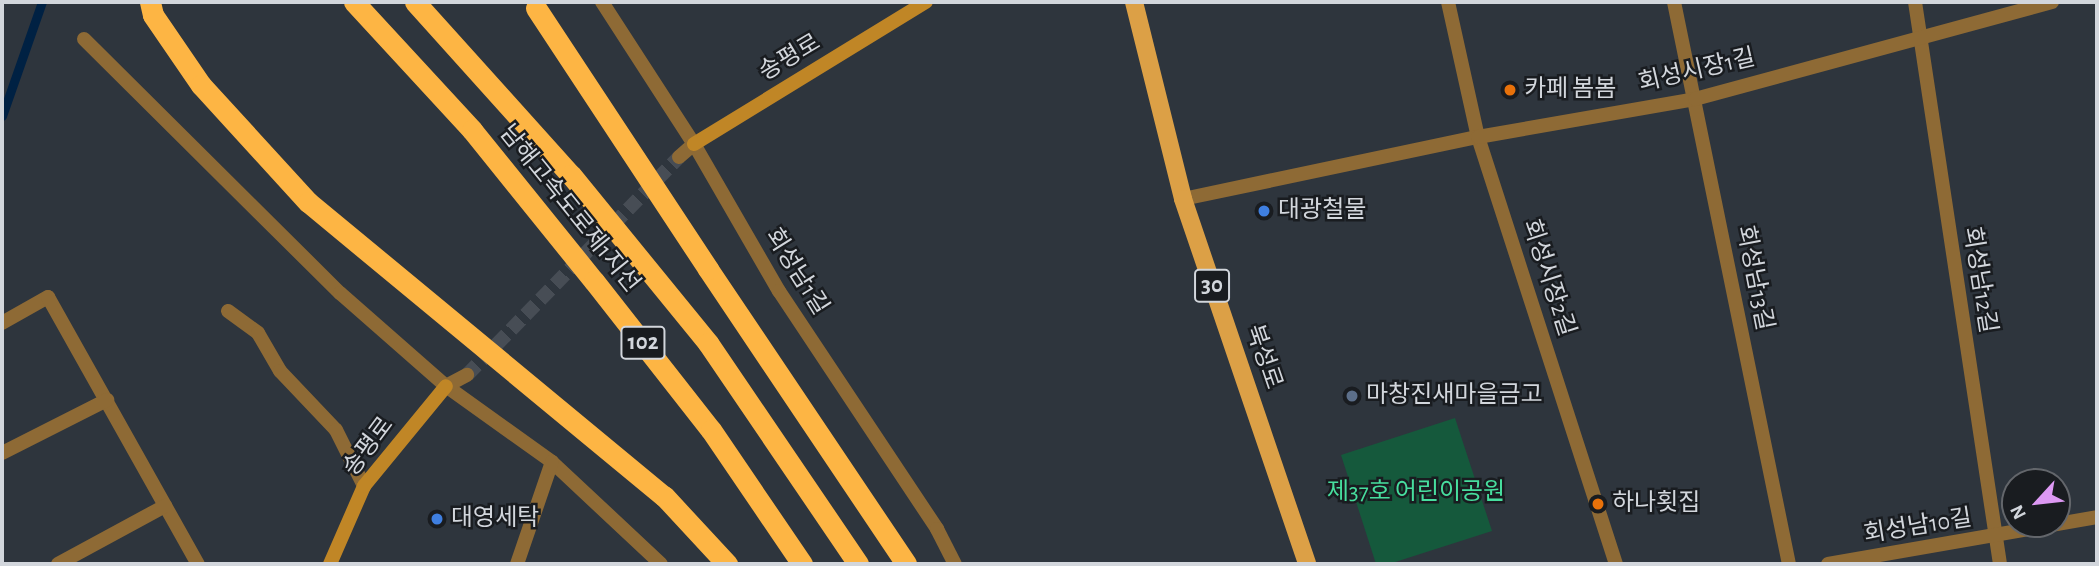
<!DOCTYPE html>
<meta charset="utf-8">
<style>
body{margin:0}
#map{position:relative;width:2099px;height:566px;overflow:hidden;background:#2e353d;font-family:"Alegreya Sans","Noto Sans KR",sans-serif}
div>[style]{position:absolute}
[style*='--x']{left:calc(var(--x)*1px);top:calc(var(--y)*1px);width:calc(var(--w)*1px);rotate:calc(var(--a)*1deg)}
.green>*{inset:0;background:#15593c}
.stream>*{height:9px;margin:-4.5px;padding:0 4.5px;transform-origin:4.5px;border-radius:4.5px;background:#002143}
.minor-tunnel>*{height:14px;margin-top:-7px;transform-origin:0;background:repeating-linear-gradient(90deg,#474d55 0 14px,transparent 0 21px)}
.minor>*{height:14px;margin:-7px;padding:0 7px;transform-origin:7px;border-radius:7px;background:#8e6a35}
.secondary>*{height:14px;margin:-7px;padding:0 7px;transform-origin:7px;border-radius:7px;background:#c08626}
.primary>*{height:18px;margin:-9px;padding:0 9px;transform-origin:9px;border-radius:9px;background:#dca046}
.motorway>*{height:21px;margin:-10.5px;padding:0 10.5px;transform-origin:10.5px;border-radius:10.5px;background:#fdb544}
.motorway-bridge>*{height:21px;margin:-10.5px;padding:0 10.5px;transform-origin:10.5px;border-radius:10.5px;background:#fdb544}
.dots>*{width:19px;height:19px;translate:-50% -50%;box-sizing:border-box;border:4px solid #191c20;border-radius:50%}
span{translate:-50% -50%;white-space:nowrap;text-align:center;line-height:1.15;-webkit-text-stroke:5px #191c20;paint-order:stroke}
.shield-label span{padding:2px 5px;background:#191c20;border:2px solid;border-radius:5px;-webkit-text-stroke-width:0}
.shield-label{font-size:23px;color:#d2d6dc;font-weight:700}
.street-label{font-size:24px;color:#d2d6dc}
.poi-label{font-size:24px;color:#d2d6dc}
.left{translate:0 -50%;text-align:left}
.park-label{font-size:24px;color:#47de9e}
.frame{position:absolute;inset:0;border:4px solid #d2d6dc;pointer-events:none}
.north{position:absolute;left:2001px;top:468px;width:70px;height:70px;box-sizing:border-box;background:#191c20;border:2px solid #63666b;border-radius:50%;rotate:243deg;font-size:19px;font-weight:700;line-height:28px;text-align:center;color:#d2d6dc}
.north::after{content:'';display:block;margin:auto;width:24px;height:32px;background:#dd99f3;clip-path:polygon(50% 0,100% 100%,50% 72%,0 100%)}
</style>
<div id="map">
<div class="green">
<div style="clip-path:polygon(1455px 418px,1492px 531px,1389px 564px,1376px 564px,1341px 455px)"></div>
</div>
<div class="stream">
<div style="--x:2;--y:116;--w:121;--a:-70.7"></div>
</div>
<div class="minor-tunnel">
<div style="--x:467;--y:375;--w:304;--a:-45.8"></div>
</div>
<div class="minor">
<div style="--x:602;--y:2;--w:169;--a:57.1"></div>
<div style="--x:694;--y:144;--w:170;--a:60"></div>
<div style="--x:779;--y:291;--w:286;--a:56.4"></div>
<div style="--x:937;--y:529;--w:39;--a:63"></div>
<div style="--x:1448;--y:2;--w:138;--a:77.5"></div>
<div style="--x:1478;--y:137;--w:449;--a:72.1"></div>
<div style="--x:1674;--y:2;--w:574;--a:78.44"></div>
<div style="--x:1915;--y:2;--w:568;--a:81.4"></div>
<div style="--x:84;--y:39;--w:361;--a:44.8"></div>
<div style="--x:340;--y:293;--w:141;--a:41.3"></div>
<div style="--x:446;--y:386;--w:130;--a:35.6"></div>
<div style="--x:552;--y:462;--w:149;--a:43.1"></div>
<div style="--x:679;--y:157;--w:20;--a:-41"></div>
<div style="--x:1183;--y:199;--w:301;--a:-11.9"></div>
<div style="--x:1478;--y:137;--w:220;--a:-9.9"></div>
<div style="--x:1695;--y:99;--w:370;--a:-15.2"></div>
<div style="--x:228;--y:311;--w:37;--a:36"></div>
<div style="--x:258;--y:333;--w:44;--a:59.9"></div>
<div style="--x:280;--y:371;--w:81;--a:46.5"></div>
<div style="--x:336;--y:430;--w:63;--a:63.4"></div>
<div style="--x:2;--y:323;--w:53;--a:-29.5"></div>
<div style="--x:48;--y:297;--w:306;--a:60.7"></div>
<div style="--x:446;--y:386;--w:24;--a:-28"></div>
<div style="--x:2;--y:453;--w:118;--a:-26.8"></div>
<div style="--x:58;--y:564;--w:122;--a:-28.5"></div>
<div style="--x:517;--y:564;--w:108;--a:-71.1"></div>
<div style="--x:1828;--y:564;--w:273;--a:-9.9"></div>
</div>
<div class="secondary">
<div style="--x:694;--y:144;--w:272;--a:-31.5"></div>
<div style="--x:330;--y:564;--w:85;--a:-66.4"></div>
<div style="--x:364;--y:486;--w:129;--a:-50.6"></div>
</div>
<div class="primary">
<div style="--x:1134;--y:2;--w:203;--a:76"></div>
<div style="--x:1183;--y:199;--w:385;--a:71.2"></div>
</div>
<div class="motorway">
<div style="--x:150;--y:2;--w:13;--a:77"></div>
<div style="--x:153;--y:15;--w:85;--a:55.6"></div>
<div style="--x:201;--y:85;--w:159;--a:47.6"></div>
<div style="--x:308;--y:202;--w:462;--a:39.6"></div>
<div style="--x:664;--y:496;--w:93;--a:47.2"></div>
<div style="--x:354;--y:2;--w:174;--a:47.3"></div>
<div style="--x:472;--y:130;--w:194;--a:51.1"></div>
<div style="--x:594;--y:281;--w:189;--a:51.9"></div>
<div style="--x:711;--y:430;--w:162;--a:55.8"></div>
<div style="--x:415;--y:2;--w:233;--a:48"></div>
<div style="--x:571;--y:175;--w:217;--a:50.8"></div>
<div style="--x:708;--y:343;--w:267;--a:55.8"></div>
<div style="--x:708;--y:269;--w:355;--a:56.1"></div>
</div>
<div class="motorway-bridge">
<div style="--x:536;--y:8;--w:313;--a:56.6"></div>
</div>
<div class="dots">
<div style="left:1510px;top:90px;background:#e8710a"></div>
<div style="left:1264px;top:211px;background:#3f7fe0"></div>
<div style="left:1352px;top:396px;background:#5c6f8a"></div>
<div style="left:1598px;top:504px;background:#e8710a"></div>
<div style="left:437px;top:519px;background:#3f7fe0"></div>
</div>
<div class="shield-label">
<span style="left:1212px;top:286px">30</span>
<span style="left:643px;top:343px">102</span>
</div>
<div class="street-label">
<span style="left:790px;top:58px;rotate:-31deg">송평로</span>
<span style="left:1697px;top:71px;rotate:-13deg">회성시장1길</span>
<span style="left:569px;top:209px;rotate:51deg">남해고속도로제1지선</span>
<span style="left:796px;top:272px;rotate:58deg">회성남1길</span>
<span style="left:1548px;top:278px;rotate:72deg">회성시장2길</span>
<span style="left:1754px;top:278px;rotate:79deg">회성남13길</span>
<span style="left:1979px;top:280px;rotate:81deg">회성남12길</span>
<span style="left:1263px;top:357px;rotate:71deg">북성로</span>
<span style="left:369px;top:447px;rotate:-53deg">송평로</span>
<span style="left:1918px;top:527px;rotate:-9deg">회성남10길</span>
</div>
<div class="poi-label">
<span class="left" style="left:1524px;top:90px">카페 봄봄</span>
<span class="left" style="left:1278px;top:211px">대광철물</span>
<span class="left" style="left:1366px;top:396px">마창진새마을금고</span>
<span class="left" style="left:1612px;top:504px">하나횟집</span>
<span class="left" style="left:451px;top:519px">대영세탁</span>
</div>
<div class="park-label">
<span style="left:1416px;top:493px">제37호 어린이공원</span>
</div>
<div class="frame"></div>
<div class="north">N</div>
</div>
